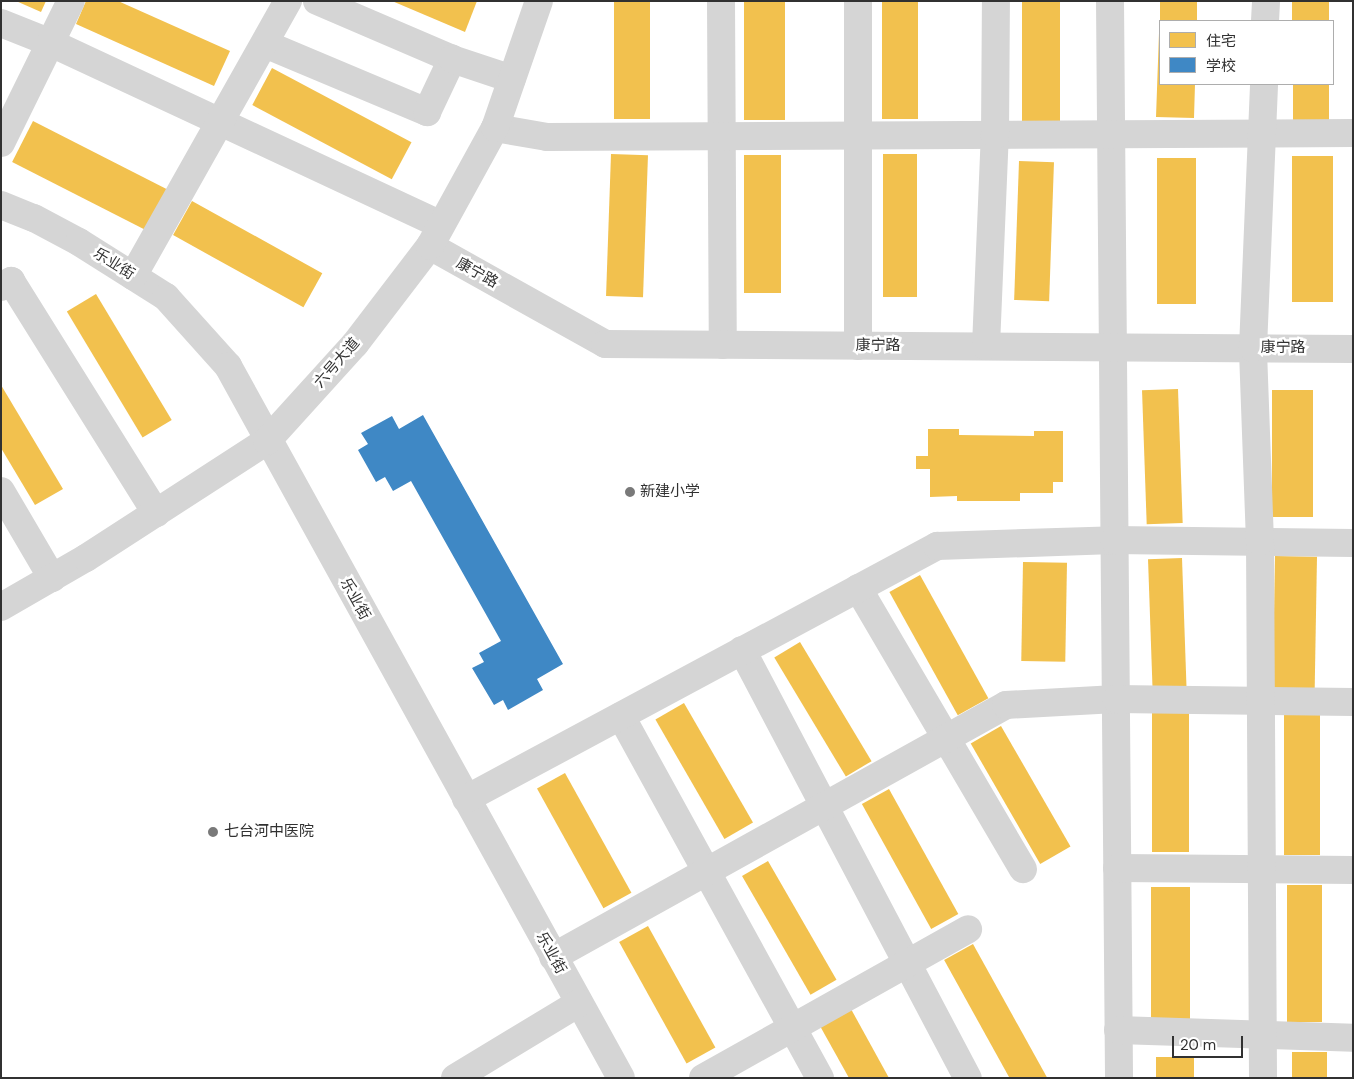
<!DOCTYPE html>
<meta charset="utf-8">
<style>
body{margin:0}
#map{position:relative;width:1354px;height:1079px;overflow:hidden;background:#fff;font-family:"DM Sans","Noto Sans SC",sans-serif}
div>[style]{position:absolute}
[style*='--x']{left:calc(var(--x)*1px);top:calc(var(--y)*1px);width:calc(var(--w)*1px);rotate:calc(var(--a)*1deg)}
.homes>*{inset:0;background:#f2c14e;transform-origin:0 0}
.schools>*{inset:0;background:#3f88c5}
.minor>*{height:28px;margin:-14px;padding:0 14px;transform-origin:14px;border-radius:14px;background:#d5d5d5}
.dots>*{width:14px;height:14px;translate:-50% -50%;box-sizing:border-box;border:2px solid #fff;border-radius:50%}
span{translate:-50% -50%;white-space:nowrap;text-align:center;line-height:1.15;-webkit-text-stroke:5px #fff;paint-order:stroke}
.street-label{font-size:15px;color:#313131}
.poi-label{font-size:15px;color:#313131}
.left{translate:0 -50%;text-align:left}
.frame{position:absolute;inset:0;border:2px solid #313131;pointer-events:none}
.legend{position:absolute;left:1159px;top:20px;width:175px;height:65px;box-sizing:border-box;background:#fff;border:1px solid #adadad;margin:0;padding:6px 9px;list-style:none;font-size:15px;color:#313131}
.legend li{display:flex;align-items:center;gap:10px;height:25px}
.legend b{width:25px;border:1px solid #adadad}
.scale{position:absolute;left:1172px;top:1036px;width:71px;height:22px;box-sizing:border-box;border:2px solid #313131;border-top:0;padding-left:6px;font-size:15px;line-height:18px;white-space:nowrap;color:#313131;-webkit-text-stroke:4px #fff;paint-order:stroke}
</style>
<div id="map">
<div class="homes">
<div style="clip-path:polygon(16px 1px,46px 1px,41px 12px)"></div>
<div style="clip-path:polygon(86px 1px,118px 1px,230px 51px,214px 86px,76px 24px)"></div>
<div style="clip-path:polygon(392px 1px,477px 1px,465px 32px)"></div>
<div style="left:614px;top:1px;width:36px;height:118px"></div>
<div style="left:744px;top:1px;width:41px;height:119px"></div>
<div style="left:882px;top:1px;width:36px;height:118px"></div>
<div style="left:1022px;top:1px;width:38px;height:122px"></div>
<div style="left:1160px;top:1px;width:37px;height:20px"></div>
<div style="left:1292px;top:1px;width:37px;height:20px"></div>
<div style="clip-path:polygon(1159px 33px,1160px 84px,1195px 84px,1194px 118px,1156px 117px)"></div>
<div style="left:272px;top:68px;width:158px;height:42px;rotate:28deg"></div>
<div style="left:1293px;top:84px;width:36px;height:38px"></div>
<div style="left:33px;top:121px;width:152px;height:46px;rotate:27deg"></div>
<div style="left:611px;top:154px;width:37px;height:142px;rotate:2deg"></div>
<div style="left:883px;top:154px;width:34px;height:143px"></div>
<div style="left:744px;top:155px;width:37px;height:138px"></div>
<div style="left:1292px;top:156px;width:41px;height:146px"></div>
<div style="left:1157px;top:158px;width:39px;height:146px"></div>
<div style="left:1019px;top:161px;width:35px;height:139px;rotate:2deg"></div>
<div style="left:192px;top:201px;width:149px;height:39px;rotate:29deg"></div>
<div style="left:96px;top:294px;width:147px;height:34px;rotate:59deg"></div>
<div style="clip-path:polygon(1px 385px,63px 489px,35px 505px,1px 448px)"></div>
<div style="left:1178px;top:389px;width:134px;height:36px;rotate:88deg"></div>
<div style="left:1272px;top:390px;width:41px;height:127px"></div>
<div style="clip-path:polygon(928px 429px,959px 429px,959px 435px,1034px 436px,1034px 431px,1063px 431px,1063px 482px,1053px 482px,1053px 493px,1020px 493px,1020px 501px,957px 501px,957px 496px,930px 497px,930px 469px,916px 469px,916px 456px,928px 456px)"></div>
<div style="left:1275px;top:556px;width:42px;height:133px;rotate:1deg"></div>
<div style="left:1182px;top:558px;width:130px;height:34px;rotate:88deg"></div>
<div style="left:1023px;top:562px;width:44px;height:99px;rotate:1deg"></div>
<div style="left:920px;top:575px;width:141px;height:35px;rotate:61deg"></div>
<div style="left:800px;top:642px;width:139px;height:30px;rotate:59deg"></div>
<div style="left:684px;top:703px;width:138px;height:33px;rotate:60deg"></div>
<div style="left:1152px;top:712px;width:37px;height:140px"></div>
<div style="left:1284px;top:714px;width:36px;height:141px"></div>
<div style="left:1001px;top:726px;width:139px;height:35px;rotate:60deg"></div>
<div style="left:565px;top:773px;width:137px;height:32px;rotate:61deg"></div>
<div style="left:889px;top:789px;width:143px;height:31px;rotate:61deg"></div>
<div style="left:768px;top:861px;width:137px;height:30px;rotate:60deg"></div>
<div style="left:1287px;top:885px;width:35px;height:137px"></div>
<div style="left:1151px;top:887px;width:39px;height:137px"></div>
<div style="left:648px;top:926px;width:139px;height:33px;rotate:61deg"></div>
<div style="left:973px;top:944px;width:153px;height:33px;rotate:61deg"></div>
<div style="clip-path:polygon(851px 1009px,889px 1078px,849px 1078px,820px 1026px)"></div>
<div style="left:1327px;top:1052px;width:26px;height:35px;rotate:90deg"></div>
<div style="left:1194px;top:1057px;width:21px;height:38px;rotate:90deg"></div>
</div>
<div class="schools">
<div style="clip-path:polygon(423px 415px,563px 664px,537px 679px,543px 690px,508px 710px,503px 700px,494px 705px,472px 668px,484px 662px,479px 653px,501px 641px,411px 481px,393px 491px,385px 477px,376px 482px,358px 450px,368px 444px,361px 433px,392px 416px,399px 429px)"></div>
</div>
<div class="minor">
<div style="--x:317;--y:1;--w:147;--a:23.2"></div>
<div style="--x:721;--y:1;--w:344;--a:89.7"></div>
<div style="--x:1110;--y:1;--w:1077;--a:89.52"></div>
<div style="--x:1265;--y:21;--w:20;--a:-87"></div>
<div style="--x:1;--y:23;--w:54;--a:21.8"></div>
<div style="--x:51;--y:43;--w:430;--a:25"></div>
<div style="--x:265;--y:44;--w:176;--a:22.8"></div>
<div style="--x:427;--y:112;--w:59;--a:-64.7"></div>
<div style="--x:452;--y:59;--w:63;--a:18.4"></div>
<div style="--x:495;--y:128;--w:53;--a:9.8"></div>
<div style="--x:547;--y:137;--w:806;--a:-0.28"></div>
<div style="--x:1;--y:143;--w:158;--a:-63.8"></div>
<div style="--x:1;--y:205;--w:35;--a:22"></div>
<div style="--x:34;--y:218;--w:51;--a:28.1"></div>
<div style="--x:79;--y:242;--w:103;--a:32.3"></div>
<div style="--x:166;--y:297;--w:93;--a:48.1"></div>
<div style="--x:228;--y:366;--w:813;--a:61.1"></div>
<div style="--x:430;--y:246;--w:201;--a:29.2"></div>
<div style="--x:605;--y:344;--w:748;--a:0.38"></div>
<div style="--x:133;--y:276;--w:316;--a:-60.6"></div>
<div style="--x:1;--y:287;--w:12;--a:-31"></div>
<div style="--x:11;--y:281;--w:274;--a:58"></div>
<div style="--x:858;--y:346;--w:345;--a:-90"></div>
<div style="--x:986;--y:346;--w:211;--a:-87.6"></div>
<div style="--x:995;--y:135;--w:134;--a:-89.6"></div>
<div style="--x:1;--y:491;--w:101;--a:59.6"></div>
<div style="--x:858;--y:588;--w:326;--a:59.6"></div>
<div style="--x:1;--y:607;--w:98;--a:-30"></div>
<div style="--x:86;--y:558;--w:216;--a:-32.9"></div>
<div style="--x:267;--y:441;--w:131;--a:-47.8"></div>
<div style="--x:355;--y:344;--w:123;--a:-52.6"></div>
<div style="--x:430;--y:246;--w:135;--a:-61.2"></div>
<div style="--x:495;--y:128;--w:134;--a:-70.9"></div>
<div style="--x:742;--y:650;--w:484;--a:62.2"></div>
<div style="--x:621;--y:716;--w:413;--a:61.2"></div>
<div style="--x:466;--y:799;--w:535;--a:-28.24"></div>
<div style="--x:937;--y:546;--w:177;--a:-1.9"></div>
<div style="--x:1114;--y:540;--w:239;--a:0.7"></div>
<div style="--x:1117;--y:868;--w:236;--a:0.5"></div>
<div style="--x:553;--y:957;--w:518;--a:-29.09"></div>
<div style="--x:1006;--y:705;--w:110;--a:-3.1"></div>
<div style="--x:1116;--y:699;--w:237;--a:0.7"></div>
<div style="--x:1118;--y:1030;--w:235;--a:1.9"></div>
<div style="--x:455;--y:1078;--w:145;--a:-31.2"></div>
<div style="--x:703;--y:1078;--w:304;--a:-29.3"></div>
<div style="--x:1263;--y:1078;--w:536;--a:-90.32"></div>
<div style="--x:1260;--y:542;--w:194;--a:-92.1"></div>
<div style="--x:1253;--y:348;--w:264;--a:-87.6"></div>
</div>
<div class="dots">
<div style="left:630px;top:492px;background:#797979"></div>
<div style="left:213px;top:832px;background:#797979"></div>
</div>
<div class="street-label">
<span style="left:114px;top:264px;rotate:32deg">乐业街</span>
<span style="left:477px;top:273px;rotate:29deg">康宁路</span>
<span style="left:878px;top:346px">康宁路</span>
<span style="left:1283px;top:348px">康宁路</span>
<span style="left:337px;top:363px;rotate:-49deg">六号大道</span>
<span style="left:355px;top:599px;rotate:61deg">乐业街</span>
<span style="left:551px;top:953px;rotate:61deg">乐业街</span>
</div>
<div class="poi-label">
<span class="left" style="left:640px;top:492px">新建小学</span>
<span class="left" style="left:224px;top:832px">七台河中医院</span>
</div>
<div class="frame"></div>
<ul class="legend">
<li><b style="height:14px;background:#f2c14e"></b>住宅</li>
<li><b style="height:14px;background:#3f88c5"></b>学校</li>
</ul>
<div class="scale">20 m</div>
</div>
